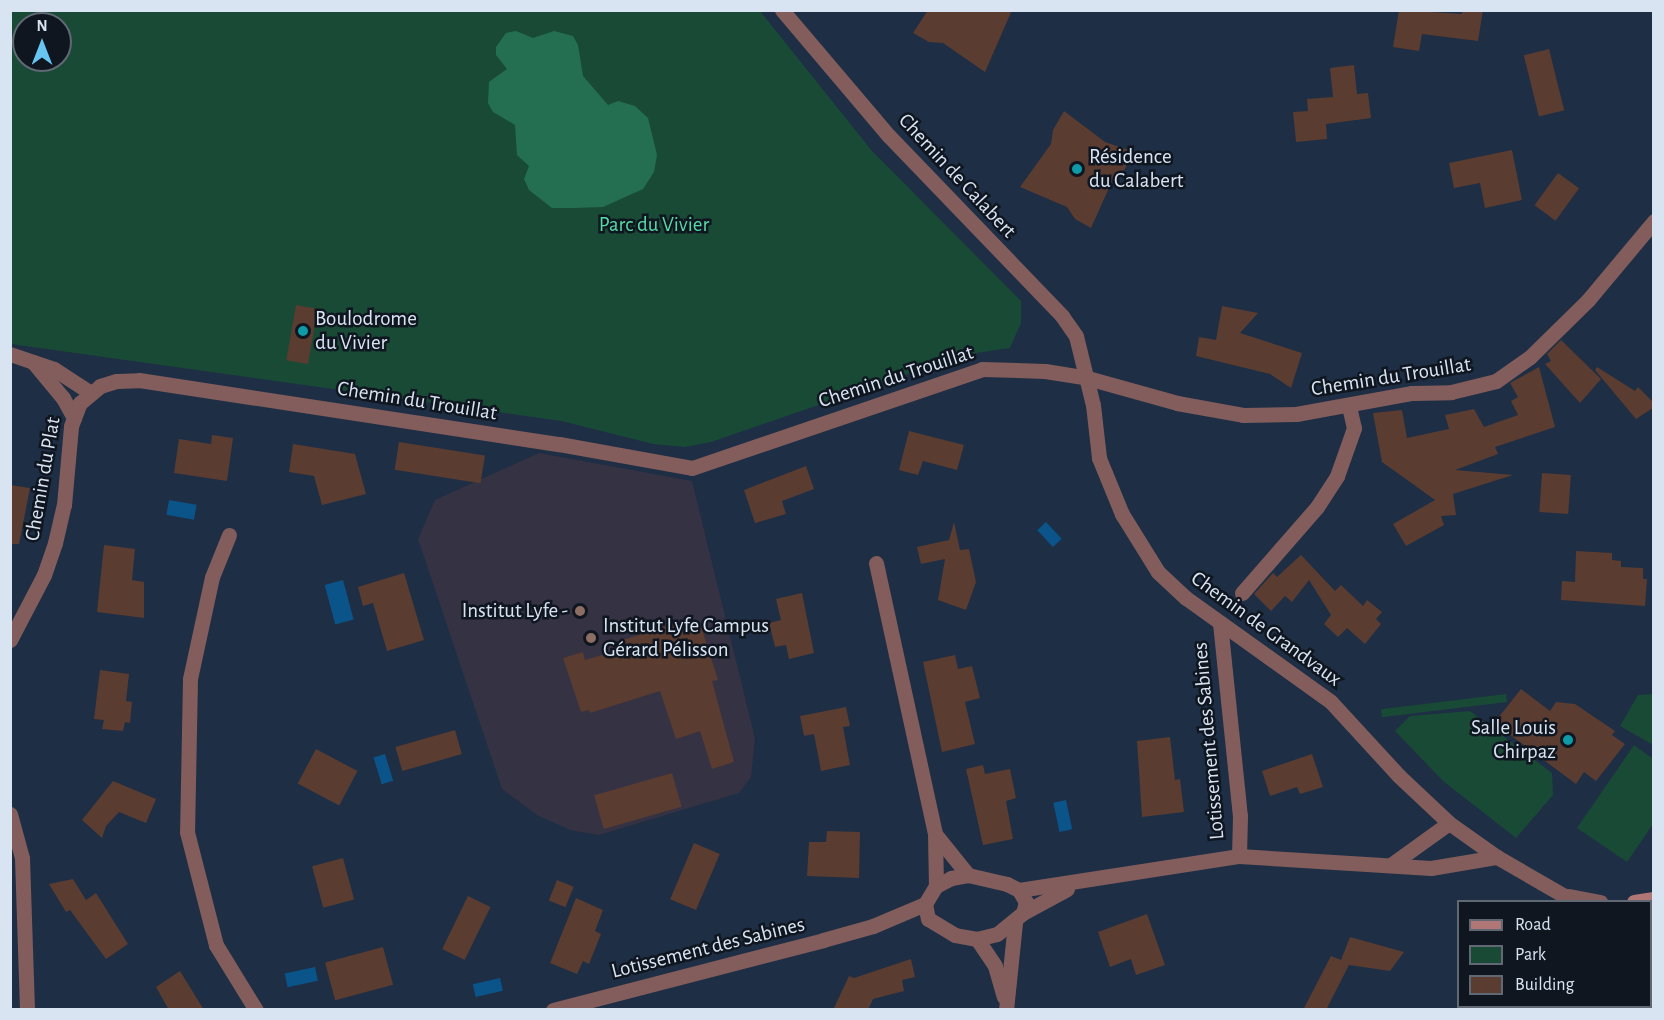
<!DOCTYPE html>
<meta charset="utf-8">
<style>
body{margin:0}
#map{position:relative;width:1664px;height:1020px;overflow:hidden;background:#1e2e44;font-family:"Alegreya Sans",sans-serif}
div>[style]{position:absolute}
[style*='--x']{left:calc(var(--x)*1px);top:calc(var(--y)*1px);width:calc(var(--w)*1px);rotate:calc(var(--a)*1deg)}
.education>*{inset:0;background:#343243}
.green>*{inset:0;background:#194a36;transform-origin:0 0}
.forest>*{inset:0;background:#246f52}
.water>*{inset:0;background:#0b5489;transform-origin:0 0}
.building>*{inset:0;background:#5a3c31;transform-origin:0 0}
.minor>*{height:15px;margin:-7.5px;padding:0 7.5px;transform-origin:7.5px;border-radius:7.5px;background:#825d5c}
.secondary>*{height:15px;margin:-7.5px;padding:0 7.5px;transform-origin:7.5px;border-radius:7.5px;background:#b17676}
.dots>*{width:16px;height:16px;translate:-50% -50%;box-sizing:border-box;border:3px solid #0f1620;border-radius:50%}
span{translate:-50% -50%;white-space:nowrap;text-align:center;line-height:1.15;-webkit-text-stroke:5px #0f1620;paint-order:stroke}
.poi-label{font-size:21px;color:#d9e4f3}
.left{translate:0 -50%;text-align:left}
.right{translate:-100% -50%;text-align:right}
.street-label{font-size:21px;color:#d9e4f3}
.park-label{font-size:21px;color:#55daa5}
.frame{position:absolute;inset:0;border:12px solid #d9e4f3;pointer-events:none}
.legend{position:absolute;left:1457px;top:900px;width:195px;height:108px;box-sizing:border-box;background:#0f1620;border:2px solid #606874;margin:0;padding:8px 10px;list-style:none;font-size:18px;color:#d9e4f3}
.legend li{display:flex;align-items:center;gap:12px;height:30px}
.legend b{width:30px;border:2px solid #606874}
.north{position:absolute;left:12px;top:12px;width:60px;height:60px;box-sizing:border-box;background:#0f1620;border:2px solid #606874;border-radius:50%;rotate:0deg;font-size:16px;font-weight:700;line-height:24px;text-align:center;color:#d9e4f3}
.north::after{content:'';display:block;margin:auto;width:21px;height:27px;background:#68c4f0;clip-path:polygon(50% 0,100% 100%,50% 72%,0 100%)}
</style>
<div id="map">
<div class="education">
<div style="clip-path:polygon(539px 453px,692px 481px,755px 738px,751px 777px,739px 793px,599px 835px,570px 830px,537px 815px,502px 789px,418px 539px,435px 500px)"></div>
</div>
<div class="green">
<div style="clip-path:polygon(evenodd,10px 11px,760px 11px,872px 151px,1021px 301px,1021px 323px,1010px 348px,963px 355px,711px 442px,685px 447px,653px 444px,561px 421px,11px 344px,10px 11px,24px 24px,60px 24px,60px 60px,24px 60px,24px 24px)"></div>
<div style="left:1506px;top:694px;width:8px;height:126px;rotate:83deg"></div>
<div style="clip-path:polygon(1653px 694px,1654px 694px,1653px 745px,1620px 726px,1638px 695px)"></div>
<div style="clip-path:polygon(1470px 711px,1552px 773px,1553px 795px,1516px 838px,1443px 781px,1395px 731px,1410px 716px)"></div>
<div style="clip-path:polygon(1634px 745px,1653px 759px,1653px 824px,1627px 862px,1577px 828px)"></div>
</div>
<div class="forest">
<div style="clip-path:polygon(516px 31px,533px 38px,554px 31px,573px 36px,578px 45px,583px 76px,608px 105px,618px 101px,635px 106px,648px 118px,657px 155px,654px 172px,643px 189px,603px 207px,574px 208px,552px 208px,529px 190px,524px 179px,529px 166px,517px 155px,515px 125px,493px 112px,488px 103px,489px 82px,507px 69px,496px 55px,496px 47px,506px 33px)"></div>
</div>
<div class="water">
<div style="left:169px;top:500px;width:28px;height:15px;rotate:10deg"></div>
<div style="left:1046px;top:522px;width:23px;height:12px;rotate:47deg"></div>
<div style="left:343px;top:580px;width:41px;height:19px;rotate:75deg"></div>
<div style="left:385px;top:754px;width:28px;height:12px;rotate:73deg"></div>
<div style="left:1066px;top:800px;width:30px;height:13px;rotate:78deg"></div>
<div style="left:315px;top:967px;width:14px;height:31px;rotate:78deg"></div>
<div style="left:500px;top:978px;width:13px;height:28px;rotate:77deg"></div>
</div>
<div class="building">
<div style="clip-path:polygon(928px 10px,1012px 10px,985px 72px,943px 43px,929px 42px,913px 33px)"></div>
<div style="clip-path:polygon(1399px 10px,1462px 14px,1462px 10px,1483px 10px,1478px 41px,1422px 34px,1419px 51px,1393px 47px)"></div>
<div style="left:1549px;top:49px;width:63px;height:26px;rotate:76deg"></div>
<div style="clip-path:polygon(1354px 65px,1357px 94px,1368px 93px,1371px 118px,1326px 124px,1327px 139px,1296px 142px,1293px 112px,1308px 111px,1307px 99px,1333px 97px,1330px 68px)"></div>
<div style="clip-path:polygon(1064px 111px,1105px 142px,1134px 152px,1124px 170px,1113px 179px,1091px 228px,1075px 219px,1067px 207px,1020px 187px,1051px 144px,1053px 130px)"></div>
<div style="clip-path:polygon(1512px 150px,1522px 200px,1485px 208px,1480px 183px,1454px 188px,1449px 163px)"></div>
<div style="left:1558px;top:173px;width:26px;height:40px;rotate:36deg"></div>
<div style="left:296px;top:305px;width:22px;height:56px;rotate:10deg"></div>
<div style="clip-path:polygon(1222px 306px,1258px 313px,1240px 333px,1302px 353px,1291px 388px,1270px 374px,1196px 356px,1199px 337px,1216px 340px)"></div>
<div style="clip-path:polygon(1561px 340px,1601px 379px,1580px 403px,1545px 364px,1551px 361px,1547px 354px)"></div>
<div style="clip-path:polygon(1539px 367px,1555px 427px,1495px 447px,1498px 454px,1455px 470px,1513px 475px,1453px 494px,1456px 515px,1441px 516px,1444px 525px,1406px 546px,1393px 524px,1435px 500px,1382px 462px,1373px 413px,1402px 410px,1407px 438px,1449px 429px,1445px 415px,1474px 409px,1484px 427px,1518px 415px,1511px 401px,1518px 397px,1510px 383px)"></div>
<div style="clip-path:polygon(1597px 367px,1635px 391px,1638px 387px,1653px 402px,1653px 408px,1636px 419px,1595px 370px)"></div>
<div style="clip-path:polygon(909px 431px,964px 445px,957px 470px,923px 461px,918px 475px,899px 470px)"></div>
<div style="clip-path:polygon(212px 435px,233px 438px,227px 481px,174px 473px,179px 439px,211px 444px)"></div>
<div style="left:399px;top:442px;width:87px;height:28px;rotate:9deg"></div>
<div style="clip-path:polygon(293px 444px,355px 454px,366px 494px,322px 505px,314px 476px,289px 472px)"></div>
<div style="clip-path:polygon(806px 466px,814px 489px,782px 501px,786px 514px,755px 523px,744px 490px)"></div>
<div style="left:1542px;top:473px;width:29px;height:39px;rotate:4deg"></div>
<div style="clip-path:polygon(10px 485px,30px 488px,19px 544px,10px 544px)"></div>
<div style="clip-path:polygon(954px 522px,960px 550px,969px 549px,976px 582px,966px 610px,938px 600px,945px 559px,921px 564px,917px 547px,949px 540px)"></div>
<div style="clip-path:polygon(104px 545px,135px 549px,132px 580px,144px 582px,144px 618px,97px 612px)"></div>
<div style="clip-path:polygon(1576px 551px,1612px 553px,1612px 560px,1621px 561px,1621px 567px,1643px 568px,1643px 579px,1647px 579px,1645px 606px,1561px 600px,1562px 581px,1575px 582px)"></div>
<div style="clip-path:polygon(1301px 555px,1335px 591px,1341px 585px,1363px 606px,1367px 600px,1382px 612px,1376px 619px,1381px 624px,1365px 644px,1347px 628px,1338px 637px,1324px 624px,1331px 615px,1309px 580px,1292px 602px,1285px 596px,1271px 611px,1254px 594px,1273px 573px,1277px 577px)"></div>
<div style="clip-path:polygon(404px 573px,424px 640px,387px 651px,373px 603px,363px 606px,358px 587px)"></div>
<div style="clip-path:polygon(802px 593px,814px 653px,789px 659px,786px 645px,775px 647px,769px 623px,781px 620px,776px 599px)"></div>
<div style="clip-path:polygon(673px 624px,676px 634px,701px 626px,718px 680px,712px 681px,734px 762px,712px 769px,700px 731px,676px 739px,660px 691px,590px 713px,589px 710px,581px 712px,563px 658px,583px 652px,585px 660px,626px 648px,623px 640px)"></div>
<div style="clip-path:polygon(955px 655px,958px 669px,972px 666px,980px 698px,965px 702px,975px 744px,942px 752px,923px 662px)"></div>
<div style="clip-path:polygon(100px 670px,129px 674px,126px 701px,132px 702px,130px 723px,125px 722px,123px 731px,102px 729px,104px 720px,94px 719px)"></div>
<div style="clip-path:polygon(1521px 689px,1550px 711px,1556px 702px,1575px 704px,1615px 731px,1612px 735px,1625px 744px,1596px 781px,1584px 772px,1576px 784px,1494px 723px)"></div>
<div style="clip-path:polygon(846px 707px,850px 726px,843px 727px,850px 765px,821px 771px,814px 734px,804px 736px,800px 716px)"></div>
<div style="left:455px;top:730px;width:25px;height:62px;rotate:74deg"></div>
<div style="clip-path:polygon(1170px 737px,1175px 780px,1180px 779px,1184px 812px,1142px 817px,1137px 741px)"></div>
<div style="left:316px;top:749px;width:47px;height:39px;rotate:28deg"></div>
<div style="clip-path:polygon(1312px 754px,1323px 787px,1300px 794px,1297px 787px,1270px 796px,1262px 771px)"></div>
<div style="clip-path:polygon(983px 765px,985px 774px,1010px 769px,1016px 798px,1006px 801px,1013px 839px,983px 845px,966px 769px)"></div>
<div style="left:672px;top:773px;width:35px;height:81px;rotate:74deg"></div>
<div style="clip-path:polygon(113px 781px,156px 799px,146px 823px,119px 812px,106px 826px,102px 838px,82px 820px)"></div>
<div style="clip-path:polygon(827px 831px,860px 832px,859px 878px,807px 876px,809px 842px,826px 842px)"></div>
<div style="left:694px;top:843px;width:28px;height:61px;rotate:23deg"></div>
<div style="left:343px;top:858px;width:43px;height:32px;rotate:75deg"></div>
<div style="clip-path:polygon(73px 879px,86px 900px,96px 893px,128px 944px,106px 959px,70px 910px,66px 912px,49px 884px)"></div>
<div style="left:557px;top:880px;width:18px;height:22px;rotate:22deg"></div>
<div style="left:468px;top:896px;width:25px;height:59px;rotate:26deg"></div>
<div style="clip-path:polygon(576px 898px,603px 910px,595px 931px,601px 934px,589px 964px,583px 961px,577px 974px,550px 963px)"></div>
<div style="clip-path:polygon(1147px 914px,1165px 965px,1136px 975px,1131px 959px,1110px 967px,1098px 932px)"></div>
<div style="clip-path:polygon(1350px 937px,1404px 952px,1390px 971px,1349px 965px,1326px 1010px,1303px 1010px,1331px 956px,1341px 960px)"></div>
<div style="left:383px;top:947px;width:39px;height:60px;rotate:75deg"></div>
<div style="clip-path:polygon(911px 959px,915px 977px,902px 980px,904px 991px,873px 999px,868px 1010px,833px 1010px,849px 976px,854px 978px)"></div>
<div style="clip-path:polygon(180px 971px,204px 1010px,169px 1010px,156px 987px)"></div>
</div>
<div class="minor">
<div style="--x:782;--y:10;--w:165;--a:49.7"></div>
<div style="--x:889;--y:136;--w:250;--a:46.1"></div>
<div style="--x:1062;--y:316;--w:24;--a:55"></div>
<div style="--x:1076;--y:336;--w:71;--a:76.2"></div>
<div style="--x:1093;--y:405;--w:53;--a:83.5"></div>
<div style="--x:1099;--y:458;--w:61;--a:67.7"></div>
<div style="--x:1122;--y:514;--w:68;--a:58.2"></div>
<div style="--x:1158;--y:572;--w:38;--a:43"></div>
<div style="--x:1186;--y:598;--w:178;--a:35.6"></div>
<div style="--x:1331;--y:702;--w:100;--a:47.4"></div>
<div style="--x:1399;--y:776;--w:69;--a:43.2"></div>
<div style="--x:1449;--y:823;--w:59;--a:35.3"></div>
<div style="--x:1497;--y:857;--w:90;--a:30"></div>
<div style="--x:10;--y:354;--w:46;--a:18.8"></div>
<div style="--x:54;--y:369;--w:44;--a:33"></div>
<div style="--x:33;--y:362;--w:47;--a:50.2"></div>
<div style="--x:63;--y:398;--w:23;--a:61"></div>
<div style="--x:229;--y:535;--w:45;--a:112"></div>
<div style="--x:212;--y:577;--w:104;--a:102.2"></div>
<div style="--x:190;--y:679;--w:153;--a:91.1"></div>
<div style="--x:187;--y:832;--w:117;--a:75.6"></div>
<div style="--x:216;--y:945;--w:76;--a:58.4"></div>
<div style="--x:876;--y:563;--w:277;--a:77.7"></div>
<div style="--x:935;--y:834;--w:52;--a:88.9"></div>
<div style="--x:1242;--y:593;--w:114;--a:-48.9"></div>
<div style="--x:1317;--y:507;--w:37;--a:-57"></div>
<div style="--x:1337;--y:476;--w:51;--a:-70.5"></div>
<div style="--x:1354;--y:428;--w:22;--a:-103"></div>
<div style="--x:1220;--y:623;--w:194;--a:84.1"></div>
<div style="--x:1240;--y:816;--w:40;--a:91.4"></div>
<div style="--x:10;--y:640;--w:73;--a:-62.4"></div>
<div style="--x:44;--y:575;--w:34;--a:-71"></div>
<div style="--x:55;--y:543;--w:39;--a:-77"></div>
<div style="--x:64;--y:505;--w:79;--a:-84.9"></div>
<div style="--x:71;--y:426;--w:25;--a:-69"></div>
<div style="--x:80;--y:403;--w:26;--a:-40"></div>
<div style="--x:100;--y:386;--w:17;--a:-17"></div>
<div style="--x:116;--y:381;--w:23;--a:-2"></div>
<div style="--x:139;--y:380;--w:425;--a:8.7"></div>
<div style="--x:559;--y:444;--w:135;--a:10.2"></div>
<div style="--x:692;--y:468;--w:306;--a:-18.8"></div>
<div style="--x:982;--y:369;--w:63;--a:1.8"></div>
<div style="--x:1045;--y:371;--w:39;--a:9"></div>
<div style="--x:1084;--y:377;--w:97;--a:15.6"></div>
<div style="--x:1177;--y:403;--w:67;--a:10.3"></div>
<div style="--x:1243;--y:415;--w:53;--a:-1.1"></div>
<div style="--x:1296;--y:414;--w:118;--a:-10.3"></div>
<div style="--x:1412;--y:393;--w:39;--a:-1"></div>
<div style="--x:1451;--y:392;--w:46;--a:-13.7"></div>
<div style="--x:1496;--y:381;--w:42;--a:-35.2"></div>
<div style="--x:1530;--y:357;--w:81;--a:-44.5"></div>
<div style="--x:1588;--y:300;--w:103;--a:-50.1"></div>
<div style="--x:10;--y:814;--w:46;--a:74.7"></div>
<div style="--x:22;--y:858;--w:152;--a:88.1"></div>
<div style="--x:935;--y:834;--w:53;--a:51.2"></div>
<div style="--x:1392;--y:864;--w:70;--a:-35.7"></div>
<div style="--x:1019;--y:890;--w:14;--a:60"></div>
<div style="--x:1026;--y:902;--w:11;--a:105"></div>
<div style="--x:1023;--y:913;--w:33;--a:141"></div>
<div style="--x:997;--y:934;--w:21;--a:166"></div>
<div style="--x:977;--y:939;--w:22;--a:-170"></div>
<div style="--x:955;--y:935;--w:31;--a:-149"></div>
<div style="--x:928;--y:919;--w:15;--a:-101"></div>
<div style="--x:925;--y:904;--w:21;--a:-59"></div>
<div style="--x:936;--y:886;--w:17;--a:-28"></div>
<div style="--x:951;--y:878;--w:17;--a:-10"></div>
<div style="--x:968;--y:875;--w:40;--a:13"></div>
<div style="--x:1007;--y:884;--w:13;--a:27"></div>
<div style="--x:1019;--y:890;--w:223;--a:-8.8"></div>
<div style="--x:1239;--y:856;--w:192;--a:3.6"></div>
<div style="--x:1431;--y:868;--w:67;--a:-9.5"></div>
<div style="--x:1569;--y:896;--w:32;--a:11"></div>
<div style="--x:1023;--y:913;--w:50;--a:-28.6"></div>
<div style="--x:977;--y:939;--w:32;--a:56"></div>
<div style="--x:995;--y:966;--w:32;--a:74"></div>
<div style="--x:553;--y:1010;--w:279;--a:-14.5"></div>
<div style="--x:823;--y:940;--w:52;--a:-15.6"></div>
<div style="--x:873;--y:926;--w:56;--a:-22.9"></div>
<div style="--x:1006;--y:1010;--w:87;--a:-84.1"></div>
</div>
<div class="secondary">
<div style="--x:1634;--y:902;--w:20;--a:-9"></div>
<div style="--x:1650;--y:993;--w:6;--a:-45"></div>
<div style="--x:1618;--y:1010;--w:4;--a:-76"></div>
<div style="--x:1638;--y:1010;--w:5;--a:-53"></div>
</div>
<div class="dots">
<div style="left:1077px;top:169px;background:#0f9aa8"></div>
<div style="left:303px;top:331px;background:#0f9aa8"></div>
<div style="left:580px;top:611px;background:#8d6e63"></div>
<div style="left:591px;top:638px;background:#8d6e63"></div>
<div style="left:1568px;top:740px;background:#0f9aa8"></div>
</div>
<div class="poi-label">
<span class="left" style="left:1089px;top:169px">Résidence<br>du Calabert</span>
<span class="left" style="left:315px;top:331px">Boulodrome<br>du Vivier</span>
<span class="right" style="left:568px;top:611px">Institut Lyfe -</span>
<span class="left" style="left:603px;top:638px">Institut Lyfe Campus<br>Gérard Pélisson</span>
<span class="right" style="left:1556px;top:740px">Salle Louis<br>Chirpaz</span>
</div>
<div class="street-label">
<span style="left:957px;top:176px;rotate:47deg">Chemin de Calabert</span>
<span style="left:896px;top:377px;rotate:-18deg">Chemin du Trouillat</span>
<span style="left:1391px;top:377px;rotate:-9deg">Chemin du Trouillat</span>
<span style="left:417px;top:401px;rotate:9deg">Chemin du Trouillat</span>
<span style="left:43px;top:479px;rotate:-80deg">Chemin du Plat</span>
<span style="left:1266px;top:629px;rotate:36deg">Chemin de Grandvaux</span>
<span style="left:1209px;top:741px;rotate:-95deg">Lotissement des Sabines</span>
<span style="left:708px;top:948px;rotate:-14deg">Lotissement des Sabines</span>
</div>
<div class="park-label">
<span style="left:654px;top:225px">Parc du Vivier</span>
</div>
<div class="frame"></div>
<ul class="legend">
<li><b style="height:8px;background:#b17676"></b>Road</li>
<li><b style="height:16px;background:#194a36"></b>Park</li>
<li><b style="height:16px;background:#5a3c31"></b>Building</li>
</ul>
<div class="north">N</div>
</div>
